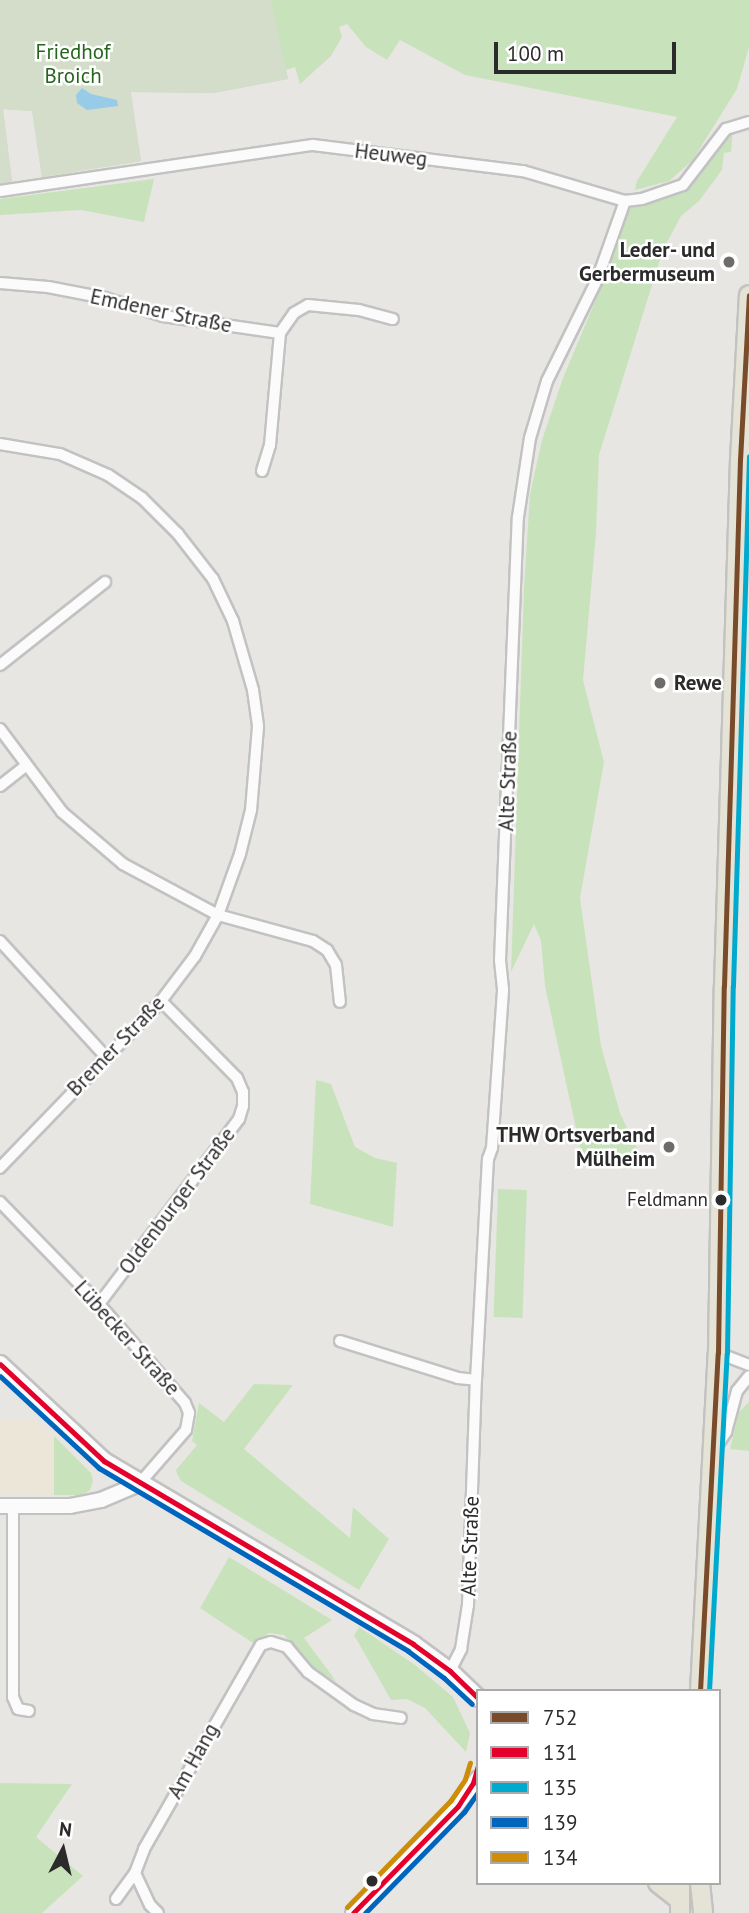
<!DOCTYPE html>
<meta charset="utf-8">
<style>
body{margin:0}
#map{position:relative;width:749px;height:1913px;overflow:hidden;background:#e8e6e2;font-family:"PT Sans",sans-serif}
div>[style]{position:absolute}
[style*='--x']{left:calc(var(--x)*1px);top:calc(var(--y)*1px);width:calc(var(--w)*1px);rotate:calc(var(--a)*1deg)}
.education>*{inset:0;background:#ebe6d7}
.green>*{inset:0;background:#c8e3bc;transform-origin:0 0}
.cemetery>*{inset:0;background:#d3ddca}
.water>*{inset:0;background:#98cbe8}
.roads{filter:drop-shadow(2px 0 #c2c2c2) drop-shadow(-2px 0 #c2c2c2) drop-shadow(0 2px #c2c2c2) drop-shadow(0 -2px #c2c2c2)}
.minor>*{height:10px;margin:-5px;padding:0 5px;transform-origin:5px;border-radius:5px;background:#fcfbfb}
.tertiary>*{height:14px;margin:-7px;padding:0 7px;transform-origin:7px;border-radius:7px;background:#fcfbfb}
.secondary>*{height:16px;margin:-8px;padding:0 8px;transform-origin:8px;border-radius:8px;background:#fcfbfb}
.primary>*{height:18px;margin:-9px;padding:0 9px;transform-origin:9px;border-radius:9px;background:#e5e3d5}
.bus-1>*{height:5px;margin:-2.5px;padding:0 2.5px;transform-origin:2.5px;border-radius:2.5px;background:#7a4b2a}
.bus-2>*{height:5px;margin:-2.5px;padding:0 2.5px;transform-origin:2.5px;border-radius:2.5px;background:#e4002b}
.bus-3>*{height:5px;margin:-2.5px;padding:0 2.5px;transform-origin:2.5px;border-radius:2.5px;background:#00a9ce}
.bus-4>*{height:5px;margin:-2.5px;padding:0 2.5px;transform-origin:2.5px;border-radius:2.5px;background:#0065bd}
.bus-5>*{height:5px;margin:-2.5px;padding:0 2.5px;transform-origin:2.5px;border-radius:2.5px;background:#ce8d09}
.dots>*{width:19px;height:19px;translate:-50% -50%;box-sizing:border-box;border:4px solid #fff;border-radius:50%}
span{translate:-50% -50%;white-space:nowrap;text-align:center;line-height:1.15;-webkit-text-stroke:5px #fff;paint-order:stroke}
.bus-label{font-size:19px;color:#2b2b2b}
.right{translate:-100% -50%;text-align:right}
.park-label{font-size:21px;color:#25661d}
.street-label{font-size:21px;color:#2b2b2b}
.poi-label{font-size:21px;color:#2b2b2b;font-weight:700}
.left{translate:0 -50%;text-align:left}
.legend{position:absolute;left:476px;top:1689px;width:245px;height:196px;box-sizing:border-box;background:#fff;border:2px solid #aaa;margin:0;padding:9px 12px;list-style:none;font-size:21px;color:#2b2b2b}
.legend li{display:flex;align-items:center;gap:14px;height:35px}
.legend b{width:35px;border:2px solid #aaa}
.north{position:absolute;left:28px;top:1815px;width:70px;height:70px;-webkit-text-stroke:5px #fff;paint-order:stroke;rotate:7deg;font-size:19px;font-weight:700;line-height:28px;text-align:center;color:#2b2b2b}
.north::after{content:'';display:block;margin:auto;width:24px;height:32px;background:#2b2b2b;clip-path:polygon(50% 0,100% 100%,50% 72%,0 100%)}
.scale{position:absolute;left:494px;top:42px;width:182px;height:32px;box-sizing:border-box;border:4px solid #2b2b2b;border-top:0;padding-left:9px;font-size:21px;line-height:24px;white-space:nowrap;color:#2b2b2b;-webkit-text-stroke:5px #fff;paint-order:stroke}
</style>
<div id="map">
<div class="education">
<div style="clip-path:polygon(0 1420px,35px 1420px,54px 1436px,54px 1495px,0 1494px)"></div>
</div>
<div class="green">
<div style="clip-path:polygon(269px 0,749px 0,749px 47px,737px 89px,692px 161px,669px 181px,635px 190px,637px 181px,677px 117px,465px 75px,400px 40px,387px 60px,366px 47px,347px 24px,339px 27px,342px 37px,331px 56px,300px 84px,295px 67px,286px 70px,288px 79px,213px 93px,130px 92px,141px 161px,42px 177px,32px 111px,3px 109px,12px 182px,0 183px,0 14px,272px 5px)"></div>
<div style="clip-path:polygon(733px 128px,731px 152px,724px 153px,722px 170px,699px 201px,681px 216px,663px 250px,599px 455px,596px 533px,583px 680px,604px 762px,580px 898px,601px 1046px,620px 1113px,644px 1163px,583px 1161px,545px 986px,541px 941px,534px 924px,511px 972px,524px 588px,530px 494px,542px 440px,563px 378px,607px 273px,627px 204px,685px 187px,720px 138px)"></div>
<div style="clip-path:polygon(154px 179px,144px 222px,81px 210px,0 215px,0 199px)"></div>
<div style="clip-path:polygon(316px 1080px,331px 1084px,355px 1147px,375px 1158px,397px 1163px,393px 1227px,310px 1204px)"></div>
<div style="left:498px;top:1189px;width:29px;height:128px;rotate:2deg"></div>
<div style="clip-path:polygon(254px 1384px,293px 1385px,244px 1449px,350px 1538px,353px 1507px,389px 1539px,359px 1590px,181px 1481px,177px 1474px,176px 1470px,197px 1445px,192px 1441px,199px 1403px,224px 1422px)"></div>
<div style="clip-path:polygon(749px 1402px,749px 1451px,730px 1449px,739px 1412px)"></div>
<div style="clip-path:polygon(54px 1436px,91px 1473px,93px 1481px,90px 1490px,83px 1495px,54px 1495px)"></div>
<div style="clip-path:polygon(229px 1557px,332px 1620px,304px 1638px,336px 1681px,315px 1670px,284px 1635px,269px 1633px,253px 1643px,200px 1608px)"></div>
<div style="clip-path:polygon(359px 1627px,415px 1665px,453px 1697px,470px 1733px,466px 1752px,425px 1708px,407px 1699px,391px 1700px,354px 1635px)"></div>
<div style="clip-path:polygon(0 1783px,72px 1784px,36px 1837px,83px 1876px,42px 1913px,0 1913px)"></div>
</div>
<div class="cemetery">
<div style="clip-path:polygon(0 0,269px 0,272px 5px,288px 79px,213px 93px,131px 92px,141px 161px,42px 177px,32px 111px,3px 109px,12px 182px,0 183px)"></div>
</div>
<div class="water">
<div style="clip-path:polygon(82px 88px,91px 94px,117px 100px,118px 106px,87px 110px,77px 103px,76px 95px)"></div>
</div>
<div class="roads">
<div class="minor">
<div style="--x:0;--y:191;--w:316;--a:-8.4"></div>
<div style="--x:313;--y:145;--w:212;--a:7.1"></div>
<div style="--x:523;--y:171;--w:106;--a:16.4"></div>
<div style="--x:625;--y:201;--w:17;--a:-7"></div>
<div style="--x:642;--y:199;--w:43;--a:-18.9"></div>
<div style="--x:683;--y:185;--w:71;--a:-52.5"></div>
<div style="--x:726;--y:129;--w:24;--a:-17"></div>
<div style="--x:0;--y:283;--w:48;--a:4.8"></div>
<div style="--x:48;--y:287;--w:58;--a:10.9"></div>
<div style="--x:105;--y:298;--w:61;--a:17.2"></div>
<div style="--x:163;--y:316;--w:118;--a:8.3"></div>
<div style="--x:0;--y:444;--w:61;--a:9.5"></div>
<div style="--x:60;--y:454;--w:52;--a:23.6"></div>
<div style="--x:108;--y:475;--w:41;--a:34.1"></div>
<div style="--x:142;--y:498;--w:51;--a:45"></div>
<div style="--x:178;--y:534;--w:57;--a:52.1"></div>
<div style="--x:213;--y:579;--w:47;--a:64.5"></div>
<div style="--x:233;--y:621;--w:72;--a:73.8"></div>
<div style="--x:253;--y:690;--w:37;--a:82"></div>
<div style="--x:258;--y:727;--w:83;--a:94.8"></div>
<div style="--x:251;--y:810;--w:45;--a:104"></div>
<div style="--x:240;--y:854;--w:65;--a:109.8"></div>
<div style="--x:218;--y:915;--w:47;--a:119.3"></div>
<div style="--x:195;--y:956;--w:56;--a:127.1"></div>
<div style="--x:161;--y:1001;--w:232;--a:134"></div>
<div style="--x:262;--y:471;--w:27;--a:-73"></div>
<div style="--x:270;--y:445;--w:112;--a:-84.9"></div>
<div style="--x:280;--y:333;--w:24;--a:-55"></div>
<div style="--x:294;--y:313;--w:16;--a:-30"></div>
<div style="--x:308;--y:305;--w:51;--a:5.6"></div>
<div style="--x:359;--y:310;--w:35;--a:15"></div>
<div style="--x:0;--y:665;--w:134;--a:-38.3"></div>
<div style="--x:0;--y:729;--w:104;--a:53.2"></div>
<div style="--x:62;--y:812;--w:80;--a:40.4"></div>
<div style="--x:123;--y:864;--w:108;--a:28.2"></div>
<div style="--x:218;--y:915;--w:98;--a:15.3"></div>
<div style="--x:313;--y:941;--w:17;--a:33"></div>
<div style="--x:327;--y:950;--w:17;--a:59"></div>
<div style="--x:336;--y:965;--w:37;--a:84"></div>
<div style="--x:0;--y:786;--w:33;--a:-38"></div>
<div style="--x:0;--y:941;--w:157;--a:47.6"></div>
<div style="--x:0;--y:1202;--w:142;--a:45.9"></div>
<div style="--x:99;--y:1304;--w:131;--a:49"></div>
<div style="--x:185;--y:1403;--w:11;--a:68"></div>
<div style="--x:189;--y:1413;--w:17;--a:100"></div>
<div style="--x:186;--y:1430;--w:72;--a:131"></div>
<div style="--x:99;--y:1304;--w:232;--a:-52.9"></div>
<div style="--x:239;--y:1119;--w:14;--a:-73"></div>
<div style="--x:243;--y:1106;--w:14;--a:-90"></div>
<div style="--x:243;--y:1092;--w:15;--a:-113"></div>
<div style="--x:237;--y:1078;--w:108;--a:-134.6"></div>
<div style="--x:340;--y:1341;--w:124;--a:17.4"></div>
<div style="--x:458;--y:1378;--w:18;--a:6"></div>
<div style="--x:718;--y:1353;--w:33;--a:21"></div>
<div style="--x:714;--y:1450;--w:22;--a:-56"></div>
<div style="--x:726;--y:1432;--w:42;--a:-75"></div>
<div style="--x:737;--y:1391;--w:19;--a:-51"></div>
<div style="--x:13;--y:1506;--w:191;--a:90"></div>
<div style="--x:13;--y:1697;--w:13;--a:67"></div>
<div style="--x:18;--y:1709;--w:11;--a:10"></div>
<div style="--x:450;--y:1671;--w:25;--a:-63"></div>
<div style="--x:461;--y:1649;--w:45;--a:-81"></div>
<div style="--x:468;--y:1605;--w:225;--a:-88"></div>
<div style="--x:476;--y:1380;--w:221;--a:-86.9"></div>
<div style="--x:488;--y:1159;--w:12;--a:-70"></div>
<div style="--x:492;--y:1148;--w:159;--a:-86"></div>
<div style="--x:503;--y:989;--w:29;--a:-96"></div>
<div style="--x:500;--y:960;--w:443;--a:-87.7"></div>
<div style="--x:518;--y:517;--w:80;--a:-81.4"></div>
<div style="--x:530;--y:438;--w:59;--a:-73.4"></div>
<div style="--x:547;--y:381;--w:113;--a:-63.7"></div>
<div style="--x:597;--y:280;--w:84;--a:-70.5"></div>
<div style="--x:135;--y:1873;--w:35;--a:65"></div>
<div style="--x:150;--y:1905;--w:11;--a:45"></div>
<div style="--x:116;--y:1899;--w:32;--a:-54"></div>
<div style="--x:135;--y:1873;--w:26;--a:-69"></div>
<div style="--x:144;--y:1849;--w:235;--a:-60.2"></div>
<div style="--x:261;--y:1645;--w:10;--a:-17"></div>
<div style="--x:271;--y:1642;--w:17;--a:17"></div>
<div style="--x:287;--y:1647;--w:33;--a:50"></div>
<div style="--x:308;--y:1672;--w:57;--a:35.7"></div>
<div style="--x:354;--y:1705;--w:21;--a:25"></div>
<div style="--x:373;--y:1714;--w:28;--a:8"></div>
</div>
<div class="tertiary">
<div style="--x:0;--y:1506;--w:70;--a:0"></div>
<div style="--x:70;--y:1506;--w:32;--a:-11"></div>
<div style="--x:101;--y:1500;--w:41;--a:-22.8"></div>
<div style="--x:353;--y:1913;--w:121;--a:-44.7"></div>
<div style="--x:439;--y:1828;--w:63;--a:-52"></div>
</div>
<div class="secondary">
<div style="--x:0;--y:1364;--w:142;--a:43"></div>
<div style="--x:104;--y:1461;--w:359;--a:30.6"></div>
<div style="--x:413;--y:1644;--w:46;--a:36.1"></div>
<div style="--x:450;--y:1671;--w:39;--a:44"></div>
</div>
<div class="primary">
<div style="--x:700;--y:1691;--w:338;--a:-87"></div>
<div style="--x:718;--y:1353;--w:367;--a:-89.1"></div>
<div style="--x:724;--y:986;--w:526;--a:-88.26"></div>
<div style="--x:740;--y:460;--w:165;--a:-86.9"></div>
<div style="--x:658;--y:1883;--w:28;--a:38"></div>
<div style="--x:680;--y:1883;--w:30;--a:90"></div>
<div style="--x:700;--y:1883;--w:30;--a:84"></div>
</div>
</div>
<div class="bus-1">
<div style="--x:700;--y:1691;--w:338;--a:-87"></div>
<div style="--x:718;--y:1353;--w:367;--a:-89.1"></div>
<div style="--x:724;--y:986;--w:526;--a:-88.26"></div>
<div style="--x:740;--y:460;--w:165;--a:-86.9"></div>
</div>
<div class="bus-2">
<div style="--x:0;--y:1364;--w:142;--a:43"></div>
<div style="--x:104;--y:1461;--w:359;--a:30.6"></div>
<div style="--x:413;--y:1644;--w:46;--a:36.1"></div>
<div style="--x:450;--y:1671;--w:39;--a:44"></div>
<div style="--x:353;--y:1913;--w:150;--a:-45.5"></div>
<div style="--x:458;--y:1806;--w:27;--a:-57"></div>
<div style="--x:473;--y:1783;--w:18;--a:-74"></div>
</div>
<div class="bus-3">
<div style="--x:709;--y:1691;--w:338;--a:-87"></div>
<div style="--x:727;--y:1353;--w:367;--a:-89.1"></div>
<div style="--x:733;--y:986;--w:530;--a:-88.27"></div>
</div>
<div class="bus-4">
<div style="--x:0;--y:1376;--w:135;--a:42.9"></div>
<div style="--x:99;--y:1468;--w:359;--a:30.6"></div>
<div style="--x:408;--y:1651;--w:45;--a:36.9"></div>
<div style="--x:444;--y:1678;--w:38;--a:43"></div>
<div style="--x:365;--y:1913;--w:141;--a:-45.6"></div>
<div style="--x:464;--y:1812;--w:24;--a:-55"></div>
</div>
<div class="bus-5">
<div style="--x:347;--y:1907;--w:149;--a:-45.8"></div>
<div style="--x:451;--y:1800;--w:25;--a:-56"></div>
<div style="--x:465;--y:1779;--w:17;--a:-73"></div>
</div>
<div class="dots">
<div style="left:729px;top:262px;background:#6d6c6b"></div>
<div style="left:660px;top:683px;background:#6d6c6b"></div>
<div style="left:669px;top:1147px;background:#6d6c6b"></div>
<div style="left:721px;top:1200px;background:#2b2b2b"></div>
<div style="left:372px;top:1881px;background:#2b2b2b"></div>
</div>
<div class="bus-label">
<span class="right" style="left:708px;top:1200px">Feldmann</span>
</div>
<div class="park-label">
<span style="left:73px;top:64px">Friedhof<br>Broich</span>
</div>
<div class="street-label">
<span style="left:391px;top:155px;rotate:7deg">Heuweg</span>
<span style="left:161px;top:311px;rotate:12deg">Emdener Straße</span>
<span style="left:508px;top:781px;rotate:-88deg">Alte Straße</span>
<span style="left:116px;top:1046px;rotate:-46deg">Bremer Straße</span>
<span style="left:177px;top:1201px;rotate:-53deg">Oldenburger Straße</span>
<span style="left:127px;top:1338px;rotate:48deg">Lübecker Straße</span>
<span style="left:470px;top:1546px;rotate:-88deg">Alte Straße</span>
<span style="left:193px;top:1761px;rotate:-61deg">Am Hang</span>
</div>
<div class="poi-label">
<span class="right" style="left:715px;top:262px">Leder- und<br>Gerbermuseum</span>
<span class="left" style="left:674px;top:683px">Rewe</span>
<span class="right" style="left:655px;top:1147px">THW Ortsverband<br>Mülheim</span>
</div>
<ul class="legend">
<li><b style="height:9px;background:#7a4b2a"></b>752</li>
<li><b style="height:9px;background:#e4002b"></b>131</li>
<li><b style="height:9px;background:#00a9ce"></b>135</li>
<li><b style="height:9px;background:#0065bd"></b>139</li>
<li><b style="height:9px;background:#ce8d09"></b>134</li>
</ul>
<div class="north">N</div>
<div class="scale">100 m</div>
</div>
